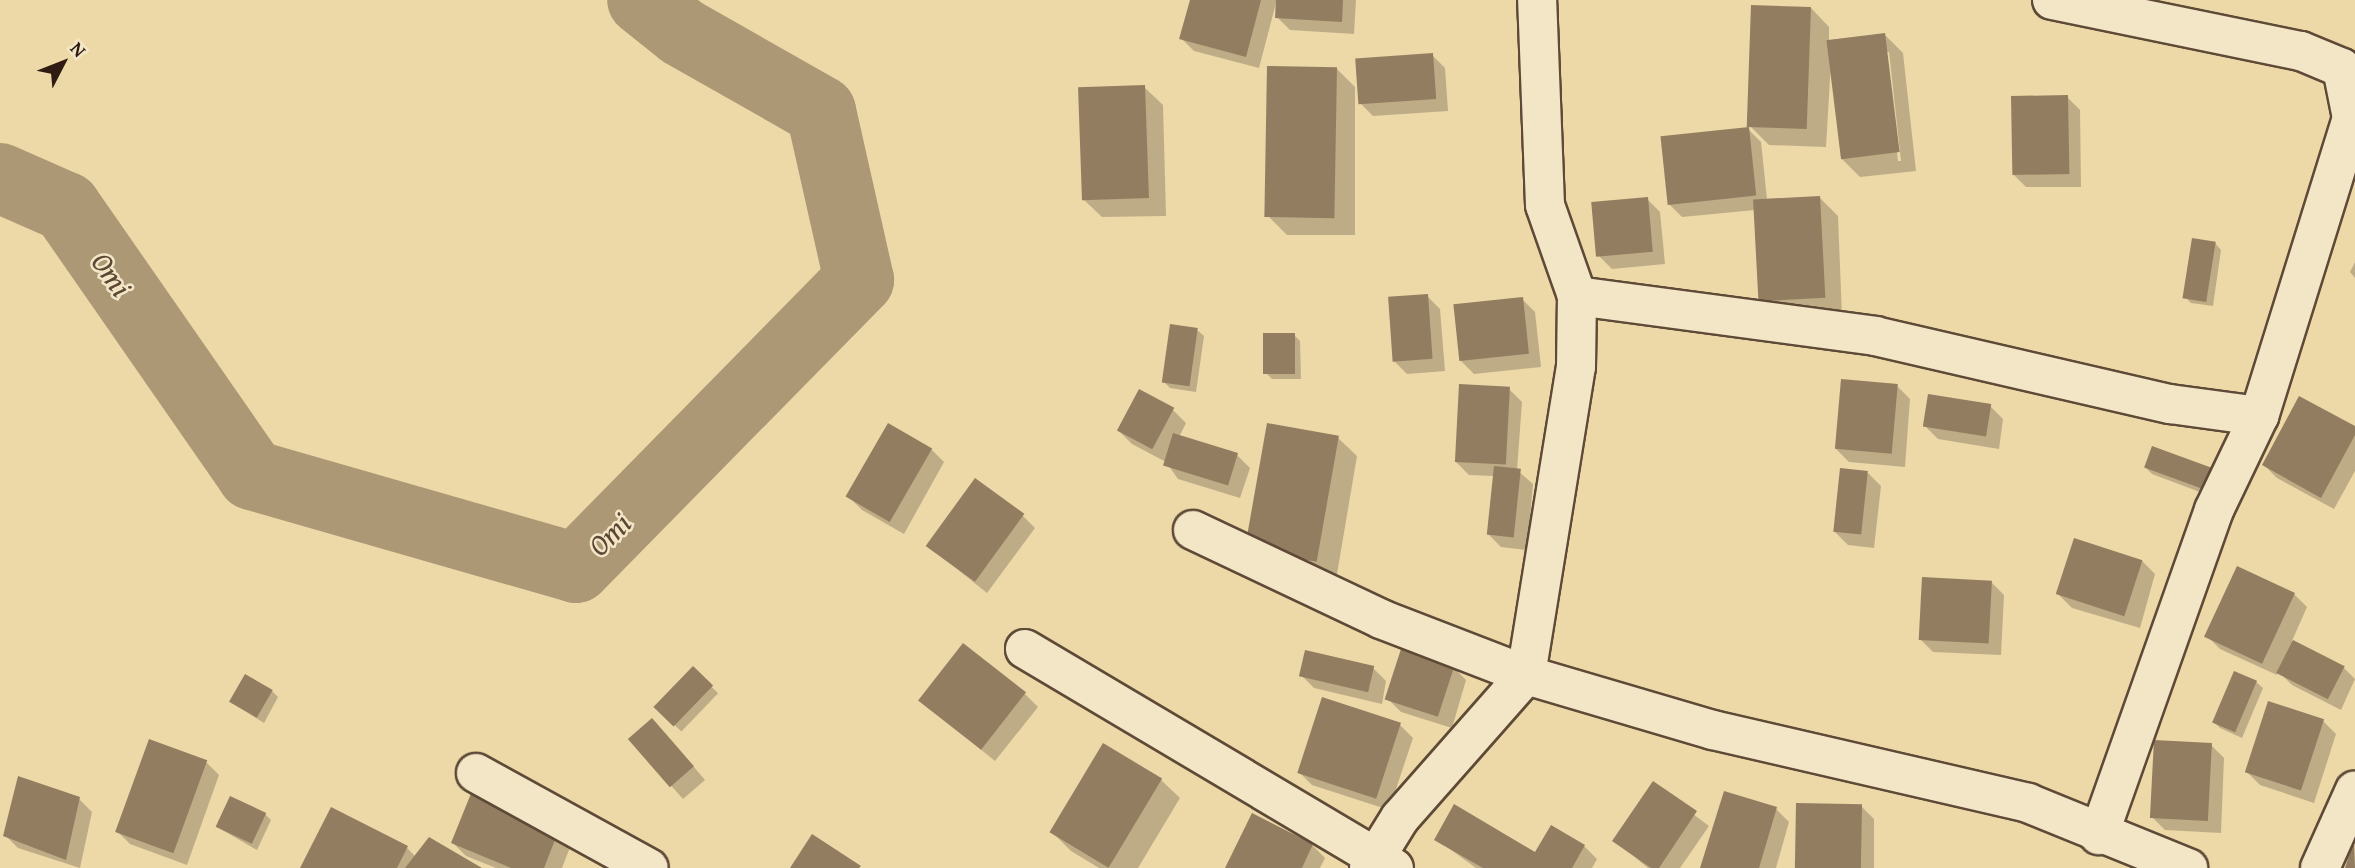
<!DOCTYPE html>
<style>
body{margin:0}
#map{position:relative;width:2355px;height:868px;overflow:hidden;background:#edd8a8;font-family:"Gentium Book Plus",serif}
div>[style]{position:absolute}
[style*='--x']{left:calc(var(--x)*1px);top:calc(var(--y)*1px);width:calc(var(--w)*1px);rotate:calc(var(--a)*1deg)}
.shadow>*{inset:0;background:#0003;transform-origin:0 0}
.river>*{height:70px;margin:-35px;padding:0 35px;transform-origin:35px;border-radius:35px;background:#ac9875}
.building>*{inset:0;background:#927d60;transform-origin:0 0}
.roads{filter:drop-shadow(2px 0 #5e4a37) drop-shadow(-2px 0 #5e4a37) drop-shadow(0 2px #5e4a37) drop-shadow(0 -2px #5e4a37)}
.street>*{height:38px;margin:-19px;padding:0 19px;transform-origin:19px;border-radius:19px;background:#f3e6c6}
span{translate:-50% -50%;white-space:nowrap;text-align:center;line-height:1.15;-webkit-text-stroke:5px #f3e6c6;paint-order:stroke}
.water-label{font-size:30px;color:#5b4734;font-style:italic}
.north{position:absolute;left:28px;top:28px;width:70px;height:70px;-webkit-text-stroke:5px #f3e6c6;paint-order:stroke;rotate:48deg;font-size:19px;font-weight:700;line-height:28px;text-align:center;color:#2f1b11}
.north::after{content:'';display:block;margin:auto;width:24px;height:32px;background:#2f1b11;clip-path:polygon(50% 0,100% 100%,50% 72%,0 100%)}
</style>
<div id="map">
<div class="shadow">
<div style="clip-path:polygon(1192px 0,1356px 0,1354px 34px,1290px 30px,1277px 17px,1276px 3px,1259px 68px,1194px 51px,1181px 38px)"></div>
<div style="clip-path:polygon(evenodd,1811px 8px,1829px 27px,1829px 40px,1884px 34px,1903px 53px,1916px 171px,1860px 177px,1841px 158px,1831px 62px,1826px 147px,1769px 145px,1751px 127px,1811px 8px,1885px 52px,1889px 52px,1901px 161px,1898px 161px,1885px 52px)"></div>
<div style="clip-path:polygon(1432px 55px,1445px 68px,1448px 111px,1373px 116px,1360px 103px)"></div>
<div style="clip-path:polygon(1336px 68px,1355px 87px,1355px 235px,1287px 235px,1268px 216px)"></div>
<div style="clip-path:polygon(1144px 87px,1163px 105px,1166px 216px,1102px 217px,1083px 199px)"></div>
<div style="clip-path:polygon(2067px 97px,2080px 110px,2081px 187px,2026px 187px,2013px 174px)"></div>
<div style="clip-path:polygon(1748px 129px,1761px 142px,1767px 199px,1819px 197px,1838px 216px,1842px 316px,1778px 318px,1759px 299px,1755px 210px,1682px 217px,1669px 204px)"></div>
<div style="clip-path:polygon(1647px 199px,1660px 212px,1665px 264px,1612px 269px,1599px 256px)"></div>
<div style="clip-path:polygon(2215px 243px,2221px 250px,2213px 306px,2191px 303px,2185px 297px)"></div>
<div style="clip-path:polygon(2355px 262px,2355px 278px,2350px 272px)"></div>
<div style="clip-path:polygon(1427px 296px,1440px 309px,1445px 371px,1407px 374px,1394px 361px)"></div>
<div style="clip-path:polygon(1522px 299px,1535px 312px,1541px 367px,1474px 374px,1461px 361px)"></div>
<div style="clip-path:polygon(1197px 330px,1204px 336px,1196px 392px,1170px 388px,1164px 382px)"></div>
<div style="clip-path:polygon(1294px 335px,1300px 341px,1301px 379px,1272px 379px,1266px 373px)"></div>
<div style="clip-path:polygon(1897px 386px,1910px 399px,1905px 467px,1849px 462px,1836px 449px)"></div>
<div style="clip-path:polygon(1509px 389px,1522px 402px,1517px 470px,1533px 484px,1527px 550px,1501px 547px,1488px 534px,1494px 476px,1469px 475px,1456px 462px)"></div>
<div style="clip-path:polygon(1140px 392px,1173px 410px,1186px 423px,1179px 437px,1237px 455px,1250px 468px,1240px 498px,1178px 479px,1166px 462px,1132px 444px,1119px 431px)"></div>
<div style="clip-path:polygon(1990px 406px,2003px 419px,1999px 449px,1938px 439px,1925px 426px)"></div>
<div style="clip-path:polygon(2355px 428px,2355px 471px,2334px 509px,2277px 478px,2264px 465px)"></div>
<div style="clip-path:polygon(1338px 438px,1357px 456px,1336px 580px,1266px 567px)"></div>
<div style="clip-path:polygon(2153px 448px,2213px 497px,2152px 474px,2146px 468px)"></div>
<div style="clip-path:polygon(931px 449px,944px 462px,904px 534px,862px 510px,849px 497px)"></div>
<div style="clip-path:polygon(1868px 473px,1881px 486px,1874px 548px,1848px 545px,1835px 532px)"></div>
<div style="clip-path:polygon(1022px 515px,1035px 528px,987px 593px,927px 545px)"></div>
<div style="clip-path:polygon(2142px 561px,2155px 574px,2140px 628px,2072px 608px,2059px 595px)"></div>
<div style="clip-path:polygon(1991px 582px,2004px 595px,2001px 655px,1933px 652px,1920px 639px)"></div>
<div style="clip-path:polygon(2294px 594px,2307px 607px,2292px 641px,2344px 668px,2355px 679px,2341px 710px,2292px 685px,2278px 671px,2277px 675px,2220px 649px,2207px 636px)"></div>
<div style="clip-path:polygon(1453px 667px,1466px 680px,1452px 728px,1401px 712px,1388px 699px)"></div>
<div style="clip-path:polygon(1373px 668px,1386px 681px,1382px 704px,1314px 688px,1301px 675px)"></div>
<div style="left:693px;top:669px;width:35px;height:53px;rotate:44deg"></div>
<div style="clip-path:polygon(2256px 682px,2263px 688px,2242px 738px,2220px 728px,2214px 722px)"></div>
<div style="clip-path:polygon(272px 691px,278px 697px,264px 723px,231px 702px)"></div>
<div style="clip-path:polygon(1025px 694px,1038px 707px,995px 761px,920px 700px)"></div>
<div style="clip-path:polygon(2323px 721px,2336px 734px,2314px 803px,2260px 785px,2247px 772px)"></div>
<div style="clip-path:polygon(1400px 725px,1413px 738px,1389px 810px,1312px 785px,1299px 772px)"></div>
<div style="clip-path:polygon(665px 733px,705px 780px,683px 799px,630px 739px)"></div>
<div style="clip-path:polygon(2211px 745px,2224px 758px,2221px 833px,2165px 830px,2152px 817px)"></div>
<div style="clip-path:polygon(1104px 746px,1161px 780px,1180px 798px,1138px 868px,1099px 868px,1071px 851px,1053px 833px)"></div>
<div style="clip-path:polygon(206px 762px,219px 775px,187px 865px,130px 844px,117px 831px)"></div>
<div style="clip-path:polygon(1653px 784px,1709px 826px,1680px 868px,1648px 868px,1615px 841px)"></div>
<div style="clip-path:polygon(79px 799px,92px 812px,80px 868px,18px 848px,5px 835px)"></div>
<div style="clip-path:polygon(1861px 806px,1874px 819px,1874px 868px,1797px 868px)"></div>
<div style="clip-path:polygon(1776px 809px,1789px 822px,1776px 868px,1703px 868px)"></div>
<div style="clip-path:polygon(265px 814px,271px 820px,257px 850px,217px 827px)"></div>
<div style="clip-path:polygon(559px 829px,572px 842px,562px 868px,496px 868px,466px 856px,453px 843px)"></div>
<div style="clip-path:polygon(1436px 839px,1536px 854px,1584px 846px,1597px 859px,1592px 868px,1476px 868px)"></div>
<div style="clip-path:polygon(1312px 845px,1325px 858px,1320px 868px,1228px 868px)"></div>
<div style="clip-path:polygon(407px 848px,416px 857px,479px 868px,302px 868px)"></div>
</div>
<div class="river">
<div style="--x:0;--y:178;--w:72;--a:23.7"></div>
<div style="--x:66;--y:207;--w:326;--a:55.2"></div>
<div style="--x:252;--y:475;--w:337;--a:16"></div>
<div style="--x:576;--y:568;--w:404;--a:-45.5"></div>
<div style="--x:859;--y:280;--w:173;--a:-102.7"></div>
<div style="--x:821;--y:111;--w:160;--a:-150.4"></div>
<div style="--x:682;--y:32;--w:51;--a:-141.3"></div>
</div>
<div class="building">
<div style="clip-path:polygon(1190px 0,1261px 0,1246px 57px,1179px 39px)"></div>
<div style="clip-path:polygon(1276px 0,1343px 0,1342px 22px,1275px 18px)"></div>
<div style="left:1751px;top:5px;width:60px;height:122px;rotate:2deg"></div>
<div style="left:1885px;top:33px;width:120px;height:59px;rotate:83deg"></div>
<div style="left:1433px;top:53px;width:46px;height:78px;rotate:86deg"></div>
<div style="left:1267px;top:66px;width:70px;height:151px;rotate:1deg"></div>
<div style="left:1145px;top:85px;width:113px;height:67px;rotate:88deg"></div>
<div style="left:2068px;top:95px;width:79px;height:57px;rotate:89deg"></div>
<div style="left:1749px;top:127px;width:69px;height:89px;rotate:84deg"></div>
<div style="left:1820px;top:196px;width:102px;height:67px;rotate:87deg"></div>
<div style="left:1648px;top:197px;width:55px;height:57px;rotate:85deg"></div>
<div style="left:2192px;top:238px;width:24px;height:61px;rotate:9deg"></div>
<div style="left:1428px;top:294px;width:65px;height:40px;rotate:86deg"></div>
<div style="left:1523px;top:297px;width:57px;height:70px;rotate:84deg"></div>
<div style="left:1170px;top:324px;width:28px;height:59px;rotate:8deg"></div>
<div style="left:1263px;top:333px;width:32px;height:41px"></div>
<div style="left:1841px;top:379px;width:57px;height:70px;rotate:5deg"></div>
<div style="left:1459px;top:384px;width:51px;height:78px;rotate:3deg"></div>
<div style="left:1139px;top:389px;width:40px;height:47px;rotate:28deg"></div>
<div style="left:1928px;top:394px;width:64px;height:33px;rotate:9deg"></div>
<div style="clip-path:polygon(2299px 396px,2355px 426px,2355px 435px,2321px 498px,2262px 465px)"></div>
<div style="left:888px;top:423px;width:51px;height:85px;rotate:30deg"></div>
<div style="left:1267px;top:423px;width:73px;height:128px;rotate:10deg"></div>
<div style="left:1173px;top:433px;width:68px;height:34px;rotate:17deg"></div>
<div style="left:2152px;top:446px;width:67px;height:23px;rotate:20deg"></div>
<div style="left:1494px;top:466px;width:27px;height:69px;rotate:6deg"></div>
<div style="left:1840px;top:468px;width:28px;height:64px;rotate:6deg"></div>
<div style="left:975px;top:478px;width:61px;height:84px;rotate:36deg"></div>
<div style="left:2074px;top:538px;width:72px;height:59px;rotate:18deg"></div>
<div style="left:2237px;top:566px;width:64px;height:78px;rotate:25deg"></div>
<div style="left:1922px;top:577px;width:70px;height:63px;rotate:3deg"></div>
<div style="left:2293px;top:640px;width:58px;height:37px;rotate:27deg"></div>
<div style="left:963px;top:643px;width:80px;height:73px;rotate:38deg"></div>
<div style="left:1401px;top:649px;width:56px;height:53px;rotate:18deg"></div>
<div style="left:1305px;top:650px;width:71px;height:27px;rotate:13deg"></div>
<div style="left:693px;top:666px;width:28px;height:57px;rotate:44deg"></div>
<div style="left:2234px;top:671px;width:25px;height:56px;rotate:23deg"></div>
<div style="left:245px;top:674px;width:32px;height:32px;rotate:30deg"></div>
<div style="left:1322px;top:697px;width:83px;height:80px;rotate:18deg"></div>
<div style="left:2268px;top:701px;width:59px;height:75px;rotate:18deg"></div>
<div style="left:652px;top:718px;width:64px;height:32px;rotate:49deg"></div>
<div style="left:149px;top:739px;width:62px;height:99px;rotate:20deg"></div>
<div style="left:2154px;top:740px;width:58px;height:78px;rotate:3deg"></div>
<div style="left:1103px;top:743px;width:69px;height:104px;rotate:31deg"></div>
<div style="clip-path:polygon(18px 776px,80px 797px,66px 860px,3px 836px)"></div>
<div style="clip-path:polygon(1653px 781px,1697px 811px,1659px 868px,1651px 868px,1612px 841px)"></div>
<div style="clip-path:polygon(472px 791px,560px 827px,544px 868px,511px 868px,451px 843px)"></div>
<div style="clip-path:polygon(1724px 791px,1777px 807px,1759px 868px,1700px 868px)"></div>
<div style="left:230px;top:796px;width:40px;height:34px;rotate:25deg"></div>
<div style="left:1796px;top:803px;width:66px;height:65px;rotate:1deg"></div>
<div style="clip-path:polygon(1454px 804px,1535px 852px,1551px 825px,1585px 845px,1572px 868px,1483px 868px,1434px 840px)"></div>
<div style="clip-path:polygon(331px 807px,408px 846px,397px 868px,300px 868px)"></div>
<div style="clip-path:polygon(1252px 813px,1313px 844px,1302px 868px,1225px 868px)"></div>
<div style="clip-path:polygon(812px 834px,861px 866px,859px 868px,790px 868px)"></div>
<div style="clip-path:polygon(429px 837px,482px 868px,405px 868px)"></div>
<div style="clip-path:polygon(2354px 840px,2355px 868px,2345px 868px)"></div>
</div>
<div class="roads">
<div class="street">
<div style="--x:2052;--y:0;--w:254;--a:11.6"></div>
<div style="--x:2301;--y:51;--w:44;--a:22.5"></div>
<div style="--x:2342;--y:68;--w:51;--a:78.7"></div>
<div style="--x:2352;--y:118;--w:312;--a:107.3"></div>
<div style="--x:2259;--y:416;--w:104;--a:115.6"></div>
<div style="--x:2214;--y:510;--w:345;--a:109.5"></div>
<div style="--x:1577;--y:296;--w:301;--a:7.6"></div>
<div style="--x:1875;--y:336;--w:303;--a:13"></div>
<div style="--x:2170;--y:404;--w:90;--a:7.7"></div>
<div style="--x:1193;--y:530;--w:208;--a:25.3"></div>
<div style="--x:1381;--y:619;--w:155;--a:21.1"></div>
<div style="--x:1526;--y:675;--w:195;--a:16.4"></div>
<div style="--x:1713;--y:730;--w:323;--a:13"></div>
<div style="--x:2028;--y:803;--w:173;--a:22.1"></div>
<div style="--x:1025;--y:649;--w:429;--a:30.7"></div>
<div style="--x:476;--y:773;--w:197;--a:28.8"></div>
<div style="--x:1369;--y:868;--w:59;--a:-58.2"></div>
<div style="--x:1400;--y:818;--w:191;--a:-48.6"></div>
<div style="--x:1526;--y:675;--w:312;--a:-80.8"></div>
<div style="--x:1576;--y:367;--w:71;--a:-89.2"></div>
<div style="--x:1577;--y:296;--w:96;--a:-109.4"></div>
<div style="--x:1545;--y:205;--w:205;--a:-92.2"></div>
<div style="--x:2320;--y:868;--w:85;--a:-65.8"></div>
</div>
</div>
<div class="water-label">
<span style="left:112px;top:274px;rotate:55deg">Omi</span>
<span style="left:609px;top:534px;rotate:-45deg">Omi</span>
</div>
<div class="north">N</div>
</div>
